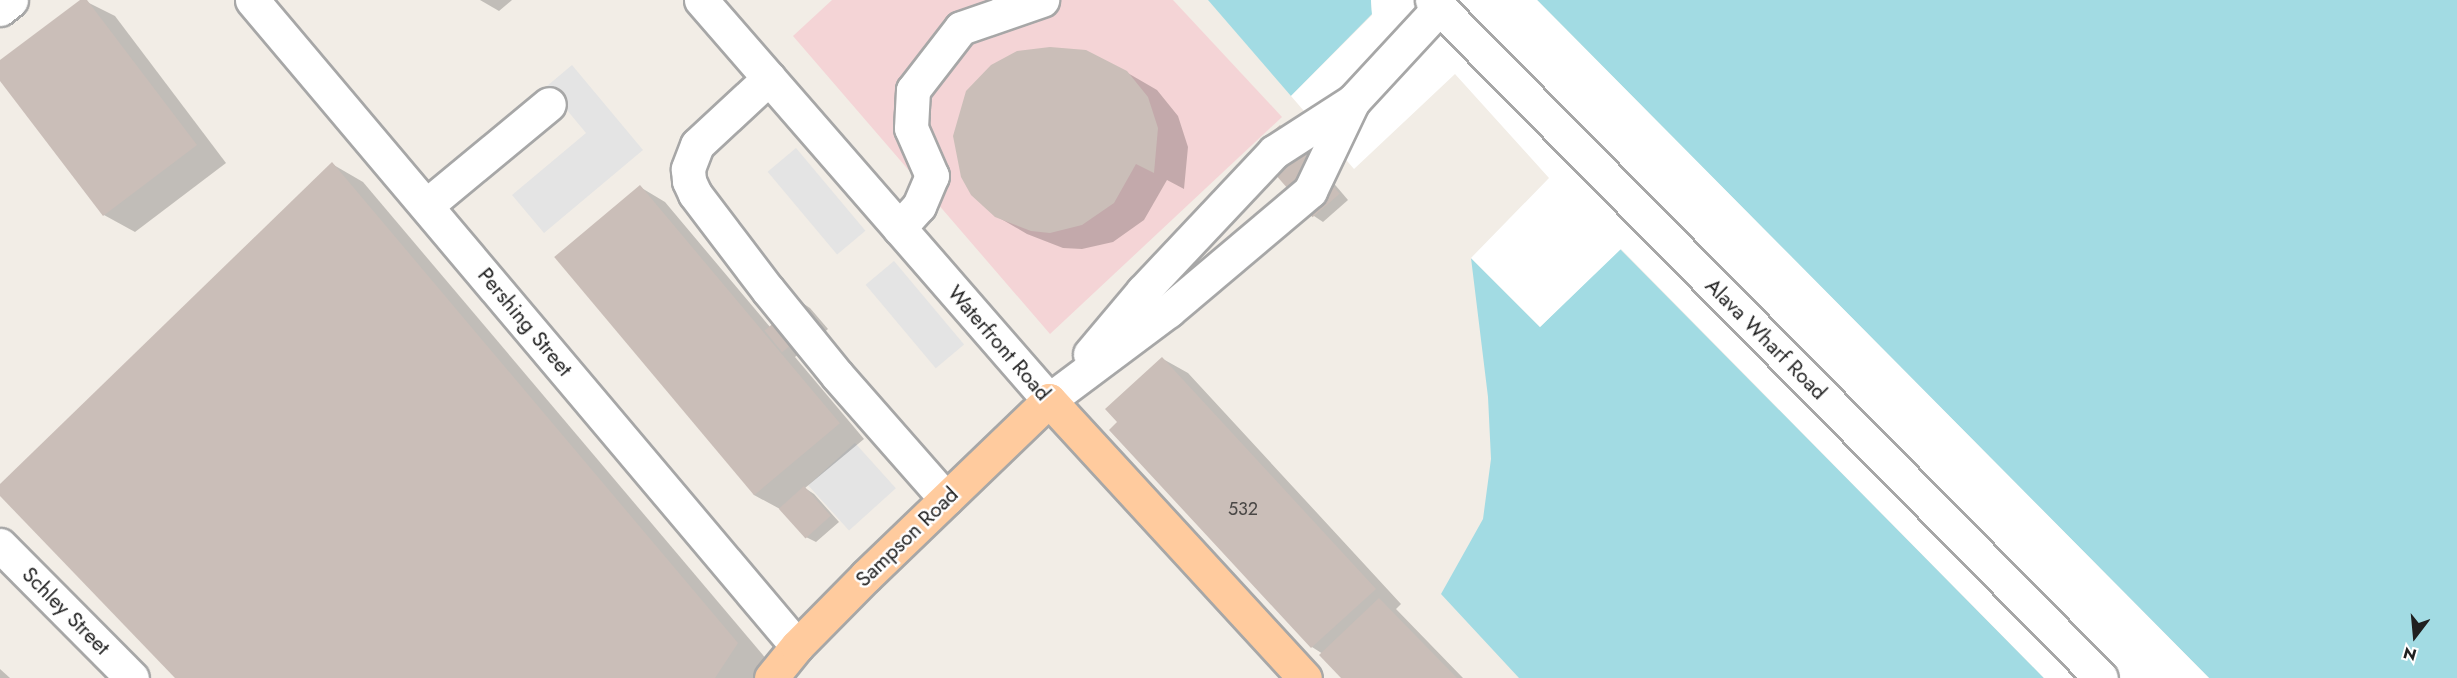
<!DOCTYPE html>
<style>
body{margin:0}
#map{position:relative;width:2457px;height:678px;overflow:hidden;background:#f2ede6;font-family:Jost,sans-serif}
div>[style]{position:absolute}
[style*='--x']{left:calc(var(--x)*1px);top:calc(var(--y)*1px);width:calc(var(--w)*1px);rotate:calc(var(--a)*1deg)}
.commercial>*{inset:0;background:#f4d4d6}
.parking>*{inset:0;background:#e4e4e4;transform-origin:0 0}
.water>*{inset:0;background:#a2dbe3}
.pier>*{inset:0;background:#fff}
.shadow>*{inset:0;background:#0003}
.building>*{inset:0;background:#cabeb8;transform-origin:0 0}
.roads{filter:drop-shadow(2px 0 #a7a7a7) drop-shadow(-2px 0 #a7a7a7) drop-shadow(0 2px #a7a7a7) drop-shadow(0 -2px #a7a7a7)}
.minor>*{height:33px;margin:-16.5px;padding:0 16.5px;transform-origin:16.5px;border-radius:16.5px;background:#fff}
.major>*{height:33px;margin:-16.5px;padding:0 16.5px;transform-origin:16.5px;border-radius:16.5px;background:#ffcb9e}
span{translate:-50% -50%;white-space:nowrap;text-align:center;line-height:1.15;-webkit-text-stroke:5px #fff;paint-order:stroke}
.number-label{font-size:18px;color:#4a4846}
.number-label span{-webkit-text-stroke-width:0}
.street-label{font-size:21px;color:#202020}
.north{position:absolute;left:2385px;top:606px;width:60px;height:60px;-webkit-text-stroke:4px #fff;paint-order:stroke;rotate:196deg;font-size:16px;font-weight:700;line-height:24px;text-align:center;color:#202020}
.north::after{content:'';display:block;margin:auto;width:21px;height:27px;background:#202020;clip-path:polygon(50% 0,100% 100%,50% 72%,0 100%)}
</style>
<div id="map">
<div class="commercial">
<div style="clip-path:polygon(832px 0,1173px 0,1282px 117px,1050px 334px,793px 36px)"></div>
</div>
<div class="parking">
<div style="clip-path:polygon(572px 65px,643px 150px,544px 233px,512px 195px,586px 133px,547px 86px)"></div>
<div style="left:796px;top:148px;width:108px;height:37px;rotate:50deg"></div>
<div style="left:894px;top:261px;width:109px;height:37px;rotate:50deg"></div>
<div style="left:855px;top:443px;width:61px;height:63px;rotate:48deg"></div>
</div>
<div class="water">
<div style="clip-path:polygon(1208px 0,1371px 0,1372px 14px,1291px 96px)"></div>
<div style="clip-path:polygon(1537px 0,2457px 0,2457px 678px,2209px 678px)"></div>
<div style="clip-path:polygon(1620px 249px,2044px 678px,1519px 678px,1441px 594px,1483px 519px,1491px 459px,1488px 397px,1471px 258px,1540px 327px)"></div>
</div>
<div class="pier">
<div style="clip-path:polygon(1371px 0,1537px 0,2209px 678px,2044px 678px,1621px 249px,1540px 327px,1471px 258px,1549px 178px,1455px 74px,1354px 169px,1291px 96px,1372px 15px)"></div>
</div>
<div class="shadow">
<div style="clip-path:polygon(83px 0,115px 16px,226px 163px,135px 232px,104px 215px,0 78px,0 62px)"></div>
<div style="clip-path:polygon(480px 0,512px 0,499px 11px)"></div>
<div style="clip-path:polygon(1126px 72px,1157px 90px,1178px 116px,1188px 147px,1184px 189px,1167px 180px,1144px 220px,1113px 242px,1082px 249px,1063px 248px,1027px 234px,996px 216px)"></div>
<div style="clip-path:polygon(1290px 132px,1348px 200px,1323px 222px,1314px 216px)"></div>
<div style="clip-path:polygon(332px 164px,363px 182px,768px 661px,757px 678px,177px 678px,0 494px,0 486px)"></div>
<div style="clip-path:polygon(640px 187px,665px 202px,770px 327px,801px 302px,810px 308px,828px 329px,795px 357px,864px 439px,805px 488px,814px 494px,839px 522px,816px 542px,806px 537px,780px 509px,754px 495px)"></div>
<div style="clip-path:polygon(1163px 359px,1188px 373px,1401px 604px,1396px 609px,1463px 678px,1343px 678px,1323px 654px,1312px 647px,1119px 422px)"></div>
<div style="clip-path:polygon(0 669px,10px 678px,0 678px)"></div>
</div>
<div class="building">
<div style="clip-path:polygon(80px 0,87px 0,197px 145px,103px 216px,0 81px,0 60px)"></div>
<div style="clip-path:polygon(1050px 47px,1086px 50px,1127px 71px,1148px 97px,1158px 128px,1154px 173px,1136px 164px,1114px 203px,1082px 225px,1050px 233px,1031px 231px,995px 217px,971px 195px,961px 177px,953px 136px,966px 91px,991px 65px,1017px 51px)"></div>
<div style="left:1280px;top:125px;width:91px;height:36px;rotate:49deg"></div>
<div style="clip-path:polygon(332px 162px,738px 643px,715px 678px,175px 678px,0 496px,0 484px)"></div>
<div style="left:640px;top:185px;width:311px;height:112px;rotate:50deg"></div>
<div style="left:801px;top:301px;width:28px;height:47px;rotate:51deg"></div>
<div style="clip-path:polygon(1162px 357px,1376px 589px,1311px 648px,1109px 430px,1117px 422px,1105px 409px)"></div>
<div style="left:804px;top:486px;width:40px;height:34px;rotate:48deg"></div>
<div style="clip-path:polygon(1379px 598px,1457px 678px,1341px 678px,1319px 655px)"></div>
</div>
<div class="roads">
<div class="minor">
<div style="--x:252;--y:0;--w:845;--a:49.85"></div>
<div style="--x:701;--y:0;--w:530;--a:48.98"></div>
<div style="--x:1049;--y:400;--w:149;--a:-36.8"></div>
<div style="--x:1168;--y:311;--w:186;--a:-40.2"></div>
<div style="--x:1310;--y:191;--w:100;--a:-64.5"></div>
<div style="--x:1353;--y:101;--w:127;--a:-47.2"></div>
<div style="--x:1432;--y:0;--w:952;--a:45.38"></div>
<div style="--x:0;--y:9;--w:14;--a:-39"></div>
<div style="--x:769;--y:78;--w:98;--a:137.1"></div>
<div style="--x:697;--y:145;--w:26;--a:111"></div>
<div style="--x:688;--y:169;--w:12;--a:85"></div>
<div style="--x:689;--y:181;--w:14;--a:65"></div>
<div style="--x:695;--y:194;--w:121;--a:52.8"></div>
<div style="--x:768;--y:290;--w:109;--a:50.9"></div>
<div style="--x:837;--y:375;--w:165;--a:48.7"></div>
<div style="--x:427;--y:205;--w:158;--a:-39.6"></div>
<div style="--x:899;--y:228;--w:30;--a:-48"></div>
<div style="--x:919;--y:206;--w:33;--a:-67"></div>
<div style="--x:932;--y:176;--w:52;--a:-113.6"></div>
<div style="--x:911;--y:128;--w:38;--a:-87"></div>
<div style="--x:913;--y:90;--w:78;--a:-52.3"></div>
<div style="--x:961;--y:28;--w:86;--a:-19.1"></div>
<div style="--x:1090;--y:354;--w:82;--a:-49.9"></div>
<div style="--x:1143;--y:291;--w:191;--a:-46.7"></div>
<div style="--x:1274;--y:152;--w:94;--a:-32.8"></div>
<div style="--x:0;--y:545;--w:187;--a:45.2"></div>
</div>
<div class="major">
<div style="--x:771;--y:678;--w:41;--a:-50.9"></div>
<div style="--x:797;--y:646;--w:98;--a:-45.4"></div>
<div style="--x:866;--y:576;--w:254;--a:-43.9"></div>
<div style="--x:1049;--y:400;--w:378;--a:47.4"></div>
</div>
</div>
<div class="number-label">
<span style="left:1243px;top:509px">532</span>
</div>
<div class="street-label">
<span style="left:525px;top:322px;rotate:50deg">Pershing Street</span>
<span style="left:1766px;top:339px;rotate:45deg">Alava Wharf Road</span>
<span style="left:999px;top:343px;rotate:49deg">Waterfront Road</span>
<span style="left:907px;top:537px;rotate:-44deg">Sampson Road</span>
<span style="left:66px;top:611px;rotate:45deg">Schley Street</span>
</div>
<div class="north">N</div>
</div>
